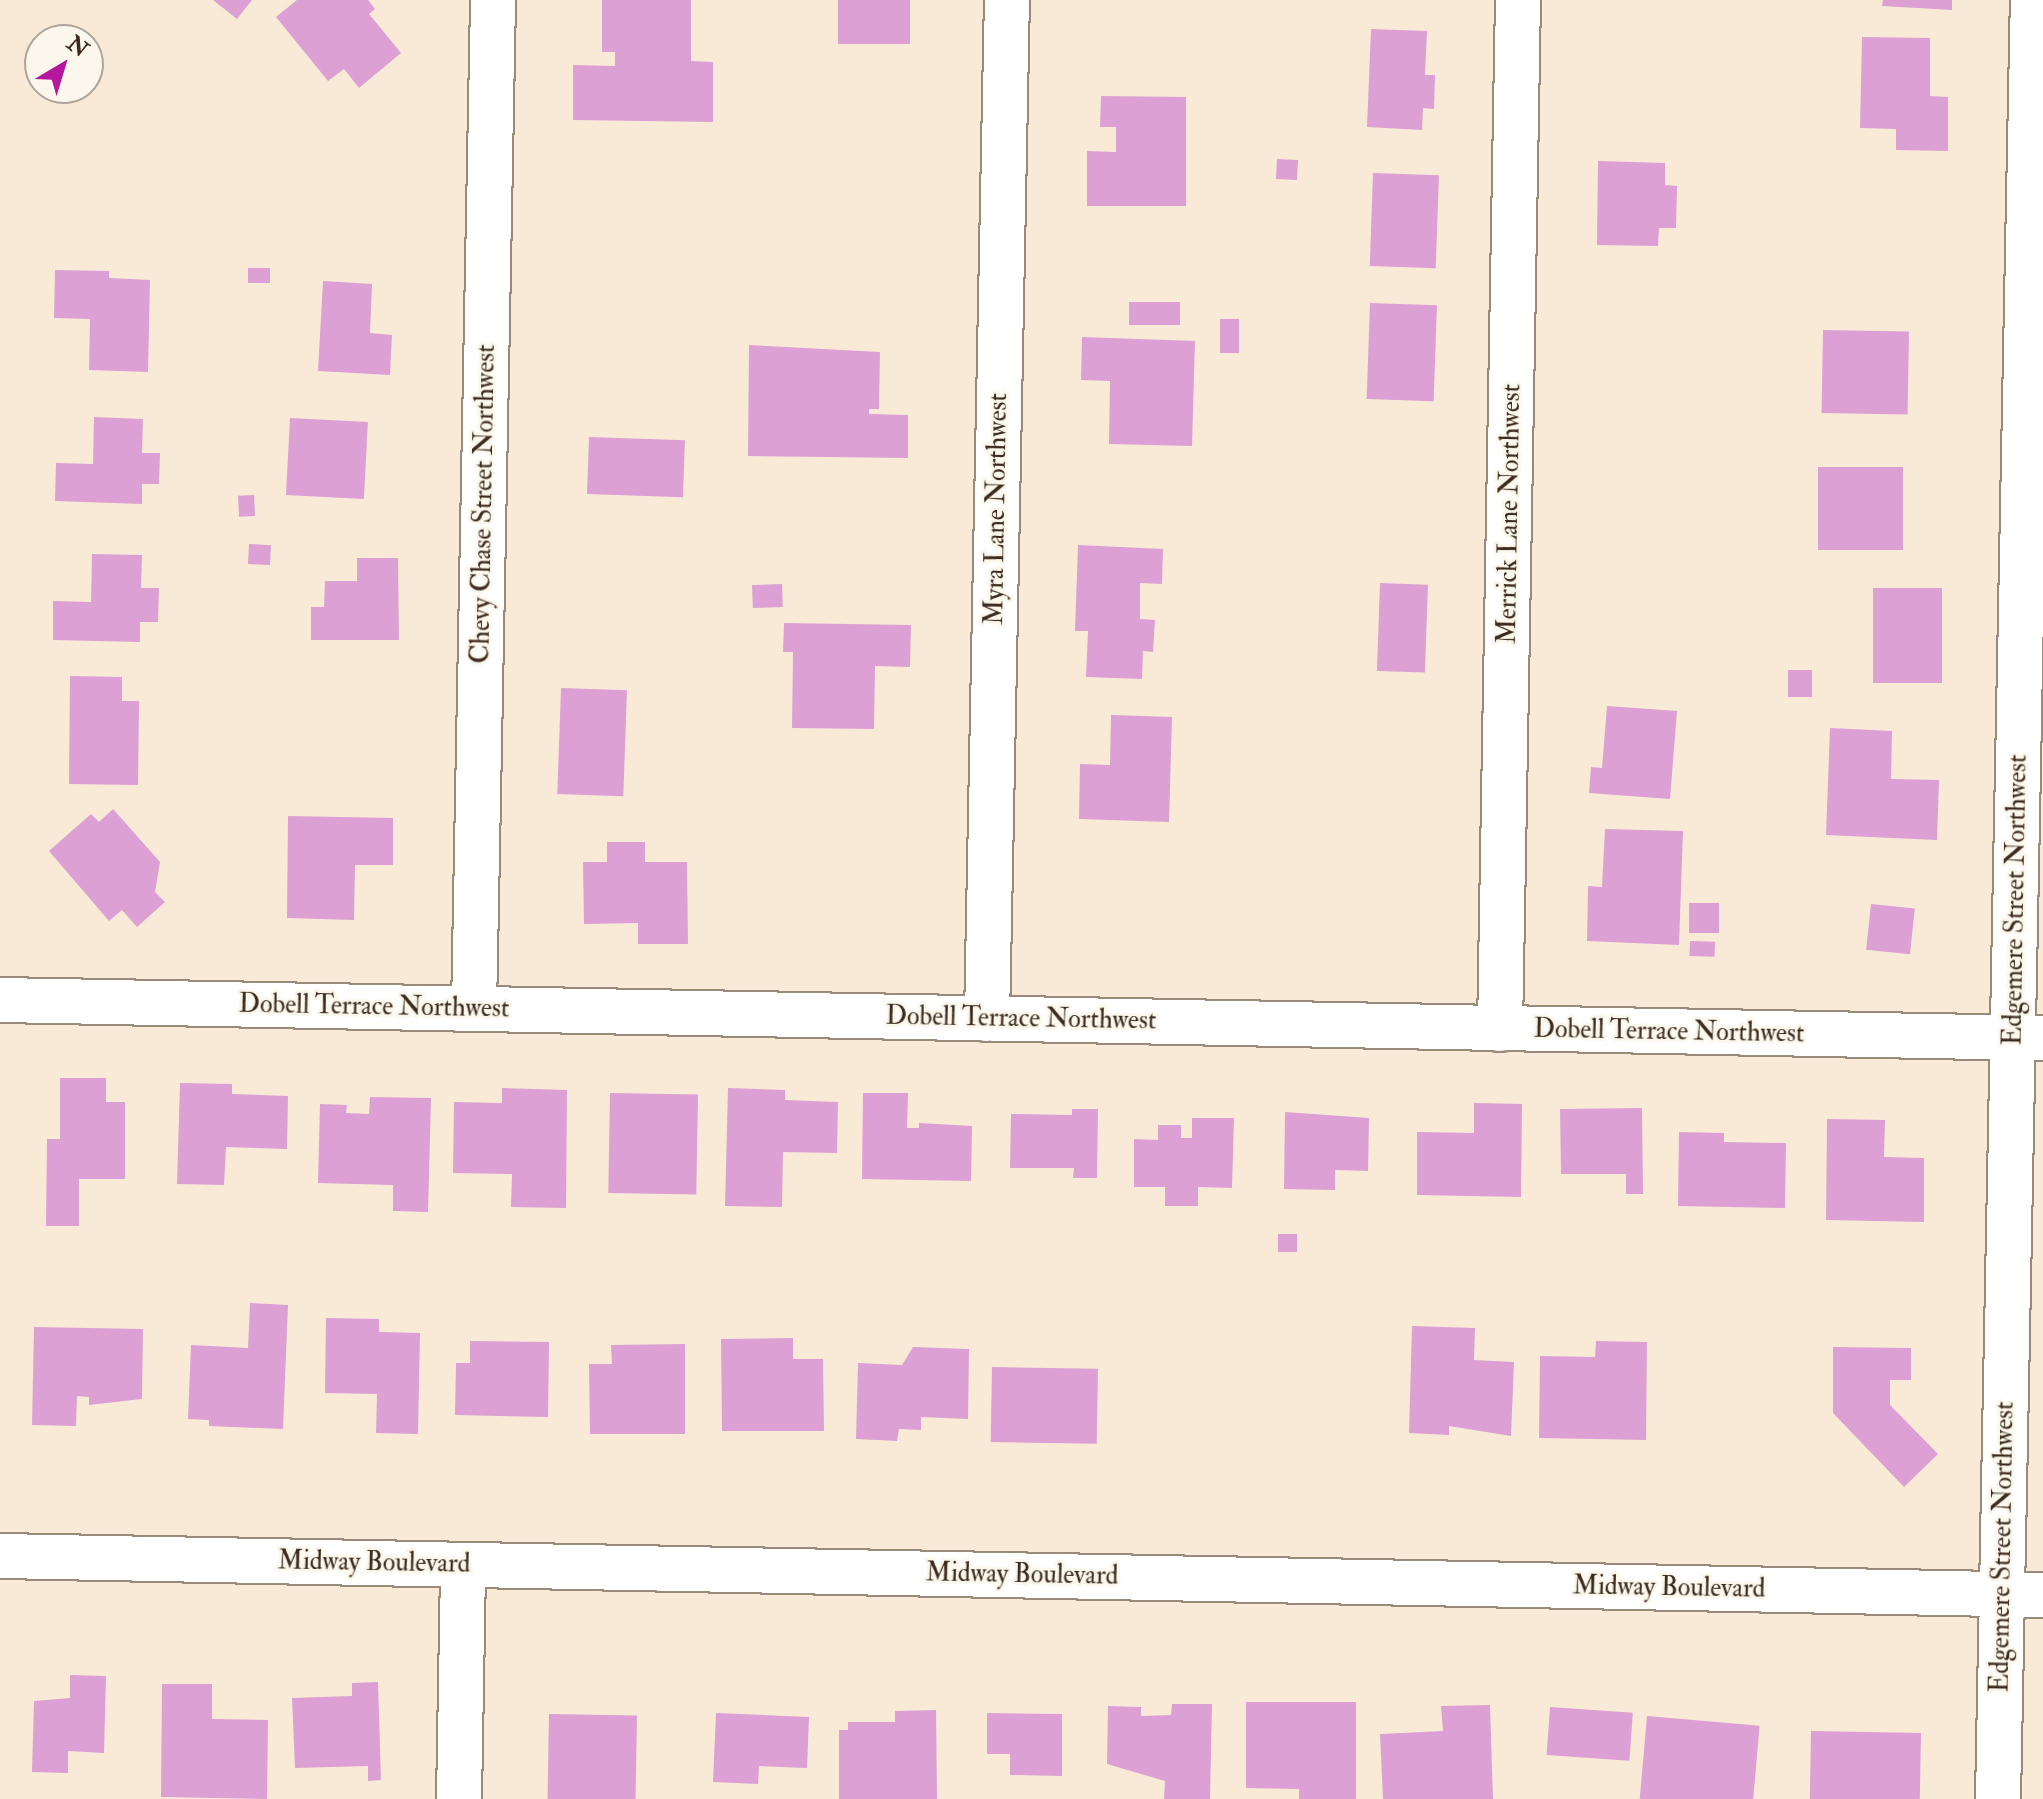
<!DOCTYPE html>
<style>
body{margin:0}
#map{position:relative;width:2043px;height:1799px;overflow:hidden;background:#f8ead7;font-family:"IM FELL Double Pica",serif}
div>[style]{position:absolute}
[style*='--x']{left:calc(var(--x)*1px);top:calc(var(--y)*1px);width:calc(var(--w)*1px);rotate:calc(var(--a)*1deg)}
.building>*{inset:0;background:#dca0d4;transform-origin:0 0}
.roads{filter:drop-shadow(2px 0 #9a8a7a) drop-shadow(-2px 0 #9a8a7a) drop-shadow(0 2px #9a8a7a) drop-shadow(0 -2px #9a8a7a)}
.minor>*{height:44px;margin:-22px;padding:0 22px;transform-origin:22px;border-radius:22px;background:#fff}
span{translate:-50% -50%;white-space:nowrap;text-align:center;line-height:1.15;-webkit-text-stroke:6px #fbf7ec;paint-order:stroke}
.street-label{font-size:26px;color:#3b2a1e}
.north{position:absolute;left:24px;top:24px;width:80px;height:80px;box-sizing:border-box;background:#fbf7ec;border:2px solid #aea59a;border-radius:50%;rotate:38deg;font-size:22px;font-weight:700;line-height:32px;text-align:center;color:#3b2a1e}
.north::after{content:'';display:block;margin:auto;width:28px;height:36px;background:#b5179e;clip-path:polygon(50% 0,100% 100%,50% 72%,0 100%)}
</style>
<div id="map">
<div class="building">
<div style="clip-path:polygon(213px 0,252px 0,237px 19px)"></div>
<div style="clip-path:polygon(297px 0,368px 0,375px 9px,369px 14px,401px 53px,359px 88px,344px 69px,328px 81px,276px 17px)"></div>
<div style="clip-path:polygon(602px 0,691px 0,691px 61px,713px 62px,713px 122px,573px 120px,573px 65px,615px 66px,615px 52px,602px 52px)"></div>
<div style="left:838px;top:0;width:72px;height:44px"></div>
<div style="clip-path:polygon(1883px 0,1952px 0,1952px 10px,1882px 6px)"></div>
<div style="clip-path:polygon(1371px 29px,1427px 31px,1425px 75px,1435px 75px,1434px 109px,1423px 108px,1422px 130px,1367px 127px)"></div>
<div style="clip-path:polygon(1862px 37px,1930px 38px,1930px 96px,1948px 97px,1948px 151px,1896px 150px,1896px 129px,1860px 128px)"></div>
<div style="clip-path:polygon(1101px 96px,1186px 97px,1186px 206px,1087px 206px,1087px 151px,1116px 152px,1116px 127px,1100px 127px)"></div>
<div style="left:1277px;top:159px;width:21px;height:20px;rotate:3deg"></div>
<div style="clip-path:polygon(1598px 161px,1665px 163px,1665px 185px,1677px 186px,1676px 228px,1659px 228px,1658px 246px,1597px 245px)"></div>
<div style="left:1373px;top:173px;width:66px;height:93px;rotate:2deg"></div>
<div style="left:248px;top:268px;width:22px;height:15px"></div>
<div style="clip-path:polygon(55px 270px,109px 271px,109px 278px,150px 280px,148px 372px,89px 370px,90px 319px,54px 318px)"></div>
<div style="clip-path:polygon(323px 281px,372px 284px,370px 333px,392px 335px,390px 375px,318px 371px)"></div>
<div style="left:1129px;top:302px;width:51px;height:23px"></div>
<div style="left:1370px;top:303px;width:67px;height:96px;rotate:2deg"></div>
<div style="left:1220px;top:319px;width:19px;height:34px"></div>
<div style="left:1823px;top:330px;width:86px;height:83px;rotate:1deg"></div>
<div style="clip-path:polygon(1082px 337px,1195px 341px,1192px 446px,1109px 444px,1110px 381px,1081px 380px)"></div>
<div style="clip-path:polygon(749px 345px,880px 352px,879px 409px,869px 409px,869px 414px,908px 415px,908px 458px,748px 456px)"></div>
<div style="clip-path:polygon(94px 417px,143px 419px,142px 453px,160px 453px,159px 484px,142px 484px,142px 504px,55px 501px,56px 463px,93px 464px)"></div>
<div style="left:290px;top:418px;width:78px;height:77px;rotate:3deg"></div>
<div style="left:589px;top:437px;width:96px;height:57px;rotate:2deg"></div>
<div style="left:1818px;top:467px;width:85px;height:83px"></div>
<div style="left:254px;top:495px;width:21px;height:16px;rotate:87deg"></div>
<div style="left:249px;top:544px;width:22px;height:20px;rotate:3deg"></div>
<div style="clip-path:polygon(1078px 545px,1163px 549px,1162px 584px,1140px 583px,1140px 619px,1155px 620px,1153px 652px,1143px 651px,1142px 679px,1086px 677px,1088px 631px,1075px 631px)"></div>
<div style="clip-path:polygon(92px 554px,142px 555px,141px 588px,159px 588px,158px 622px,140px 622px,140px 642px,53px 640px,53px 601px,91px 602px)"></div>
<div style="clip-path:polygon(357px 558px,398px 558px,399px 640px,311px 640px,311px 607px,324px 607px,325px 581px,357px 581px)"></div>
<div style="left:1380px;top:583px;width:48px;height:88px;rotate:2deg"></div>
<div style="left:782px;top:584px;width:23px;height:30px;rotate:88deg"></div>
<div style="left:1873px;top:588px;width:69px;height:95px"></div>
<div style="clip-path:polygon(784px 623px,911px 625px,910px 667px,875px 666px,874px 729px,792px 728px,793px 652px,783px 652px)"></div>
<div style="left:1788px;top:670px;width:24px;height:27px"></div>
<div style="clip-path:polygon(70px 676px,122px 677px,122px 701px,139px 701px,138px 785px,69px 784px)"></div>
<div style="left:561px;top:688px;width:66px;height:106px;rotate:2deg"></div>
<div style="clip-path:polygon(1607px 706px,1677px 711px,1670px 799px,1589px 793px,1591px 767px,1602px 768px)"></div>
<div style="clip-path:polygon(1111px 715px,1172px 717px,1169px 822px,1079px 819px,1080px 764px,1110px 765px)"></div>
<div style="clip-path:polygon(1830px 728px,1892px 731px,1891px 779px,1939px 780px,1937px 840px,1826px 835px)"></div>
<div style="clip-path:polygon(113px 809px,160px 862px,155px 892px,165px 902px,137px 927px,122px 910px,109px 921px,49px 851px,91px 814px,99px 822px)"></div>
<div style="clip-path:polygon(288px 816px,393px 818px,393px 865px,355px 865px,354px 920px,287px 918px)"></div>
<div style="clip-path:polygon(1605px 829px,1683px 831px,1679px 945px,1587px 941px,1588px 886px,1602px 887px)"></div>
<div style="clip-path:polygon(607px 842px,645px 842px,645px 862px,687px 862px,688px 944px,638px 944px,638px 923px,584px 924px,583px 862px,607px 862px)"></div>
<div style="left:1719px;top:903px;width:30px;height:30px;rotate:90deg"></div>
<div style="left:1871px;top:904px;width:44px;height:46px;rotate:6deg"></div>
<div style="left:1690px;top:941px;width:25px;height:15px;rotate:2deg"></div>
<div style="clip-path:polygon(60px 1078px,106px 1078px,106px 1102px,125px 1102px,125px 1179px,79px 1179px,79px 1226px,46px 1226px,47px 1139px,60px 1139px)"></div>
<div style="clip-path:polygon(180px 1083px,232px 1084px,232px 1094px,288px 1096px,287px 1149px,226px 1147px,224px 1185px,177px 1184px)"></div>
<div style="clip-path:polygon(502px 1088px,567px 1090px,566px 1208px,511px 1207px,512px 1174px,453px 1173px,454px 1102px,502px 1103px)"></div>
<div style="clip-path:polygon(728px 1088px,785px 1090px,785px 1100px,838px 1102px,837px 1153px,783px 1152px,782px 1207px,725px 1206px)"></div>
<div style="left:610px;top:1093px;width:88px;height:100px;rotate:1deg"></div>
<div style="clip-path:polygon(863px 1093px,908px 1093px,907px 1128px,919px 1128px,919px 1123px,972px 1126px,971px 1181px,862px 1179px)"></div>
<div style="clip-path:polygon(370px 1097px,431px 1098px,428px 1212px,393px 1211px,393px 1185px,318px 1183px,320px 1104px,347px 1105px,346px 1113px,369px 1114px)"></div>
<div style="clip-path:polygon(1474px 1103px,1522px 1104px,1521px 1197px,1417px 1195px,1417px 1132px,1474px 1133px)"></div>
<div style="clip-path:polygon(1642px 1108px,1643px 1194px,1626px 1194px,1626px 1174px,1561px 1174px,1560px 1109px)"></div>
<div style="clip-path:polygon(1072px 1109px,1098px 1109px,1097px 1178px,1073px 1178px,1074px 1168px,1010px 1168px,1011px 1114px,1072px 1115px)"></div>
<div style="clip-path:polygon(1285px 1112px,1369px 1118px,1368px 1171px,1335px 1170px,1335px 1190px,1284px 1189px)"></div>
<div style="clip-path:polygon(1192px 1118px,1234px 1118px,1232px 1188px,1198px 1187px,1198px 1206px,1165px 1206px,1165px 1187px,1134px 1187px,1134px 1139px,1158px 1140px,1158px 1125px,1181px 1125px,1181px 1138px,1192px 1138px)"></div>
<div style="clip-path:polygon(1827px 1119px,1885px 1120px,1884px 1157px,1924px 1158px,1924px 1222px,1826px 1220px)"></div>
<div style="clip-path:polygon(1679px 1132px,1724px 1133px,1724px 1142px,1786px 1143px,1785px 1208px,1678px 1206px)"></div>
<div style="left:1278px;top:1234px;width:19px;height:18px"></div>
<div style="clip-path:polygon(250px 1303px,288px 1305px,283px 1429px,209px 1426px,209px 1420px,188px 1419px,191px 1345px,248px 1348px)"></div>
<div style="clip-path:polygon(326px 1318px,379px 1319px,379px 1332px,420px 1333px,418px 1434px,376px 1433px,377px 1394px,325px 1393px)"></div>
<div style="clip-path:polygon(1412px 1326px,1475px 1328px,1474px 1360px,1514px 1362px,1511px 1436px,1449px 1426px,1449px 1435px,1409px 1433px)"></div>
<div style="clip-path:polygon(34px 1327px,143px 1329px,142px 1399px,89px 1405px,89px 1397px,77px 1396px,76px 1426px,32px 1425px)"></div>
<div style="clip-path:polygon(793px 1338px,793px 1359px,823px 1359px,824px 1431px,722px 1431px,721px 1339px)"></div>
<div style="clip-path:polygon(470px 1341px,549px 1342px,548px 1417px,455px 1415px,456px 1363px,470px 1363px)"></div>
<div style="clip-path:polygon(1596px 1341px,1647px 1342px,1646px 1440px,1539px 1438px,1540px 1356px,1595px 1357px)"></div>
<div style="clip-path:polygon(685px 1344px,685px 1434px,590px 1434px,589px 1364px,612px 1364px,611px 1345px)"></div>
<div style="clip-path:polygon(913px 1347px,969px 1349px,968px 1419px,921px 1417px,921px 1430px,899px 1429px,897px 1441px,856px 1439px,858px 1363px,902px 1365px)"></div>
<div style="clip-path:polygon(1833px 1347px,1911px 1348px,1911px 1380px,1890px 1380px,1890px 1405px,1938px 1454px,1904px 1487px,1833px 1413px)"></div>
<div style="left:992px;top:1367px;width:106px;height:75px;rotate:1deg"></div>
<div style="clip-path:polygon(70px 1675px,106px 1676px,104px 1753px,68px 1751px,68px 1773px,32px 1772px,34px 1701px,70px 1698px)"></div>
<div style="clip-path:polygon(378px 1682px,381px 1780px,368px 1781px,368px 1766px,295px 1768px,292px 1698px,352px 1696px,352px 1683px)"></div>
<div style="clip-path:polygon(162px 1684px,212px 1684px,212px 1719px,268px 1720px,267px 1799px,161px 1797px)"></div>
<div style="clip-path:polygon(1246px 1702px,1356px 1702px,1356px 1799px,1299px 1799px,1299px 1789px,1246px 1788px)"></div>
<div style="clip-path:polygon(1172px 1704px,1212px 1704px,1210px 1799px,1164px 1799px,1165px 1781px,1107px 1764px,1108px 1706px,1141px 1707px,1141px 1716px,1171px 1715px)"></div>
<div style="clip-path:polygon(1490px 1705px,1493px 1799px,1383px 1799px,1380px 1734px,1443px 1731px,1441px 1706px)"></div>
<div style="left:1550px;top:1707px;width:83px;height:48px;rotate:4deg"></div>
<div style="clip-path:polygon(936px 1710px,937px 1799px,839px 1799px,839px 1730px,848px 1730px,848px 1722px,895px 1722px,895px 1711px)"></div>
<div style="clip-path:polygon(716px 1713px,809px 1717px,807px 1768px,759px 1766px,758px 1784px,713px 1782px)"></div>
<div style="clip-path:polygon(987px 1713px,1062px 1714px,1062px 1776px,1010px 1775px,1010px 1754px,987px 1754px)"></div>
<div style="left:549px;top:1714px;width:88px;height:85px;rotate:1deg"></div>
<div style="left:1647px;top:1716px;width:113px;height:83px;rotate:5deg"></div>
<div style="left:1811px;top:1731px;width:110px;height:68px;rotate:1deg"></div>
</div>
<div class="roads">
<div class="minor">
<div style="--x:0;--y:1000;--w:2043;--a:1.07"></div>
<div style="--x:474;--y:1009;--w:1009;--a:-88.92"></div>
<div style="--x:987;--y:1019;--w:1019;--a:-88.88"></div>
<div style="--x:1500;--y:1029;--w:1029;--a:-89"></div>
<div style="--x:0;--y:1556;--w:2043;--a:1.09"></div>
<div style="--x:459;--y:1799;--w:234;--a:-89"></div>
<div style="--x:1998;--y:1799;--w:1799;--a:-88.89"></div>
</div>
</div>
<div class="street-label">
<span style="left:484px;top:504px;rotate:-89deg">Chevy Chase Street Northwest</span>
<span style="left:997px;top:509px;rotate:-89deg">Myra Lane Northwest</span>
<span style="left:1510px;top:514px;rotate:-89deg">Merrick Lane Northwest</span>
<span style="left:2016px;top:900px;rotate:-89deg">Edgemere Street Northwest</span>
<span style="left:374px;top:1007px;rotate:1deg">Dobell Terrace Northwest</span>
<span style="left:1021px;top:1019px;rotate:1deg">Dobell Terrace Northwest</span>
<span style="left:1669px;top:1032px;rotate:1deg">Dobell Terrace Northwest</span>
<span style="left:2003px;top:1547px;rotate:-89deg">Edgemere Street Northwest</span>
<span style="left:374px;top:1563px;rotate:1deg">Midway Boulevard</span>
<span style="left:1022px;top:1575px;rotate:1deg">Midway Boulevard</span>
<span style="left:1669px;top:1588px;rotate:1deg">Midway Boulevard</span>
</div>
<div class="north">N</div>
</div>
